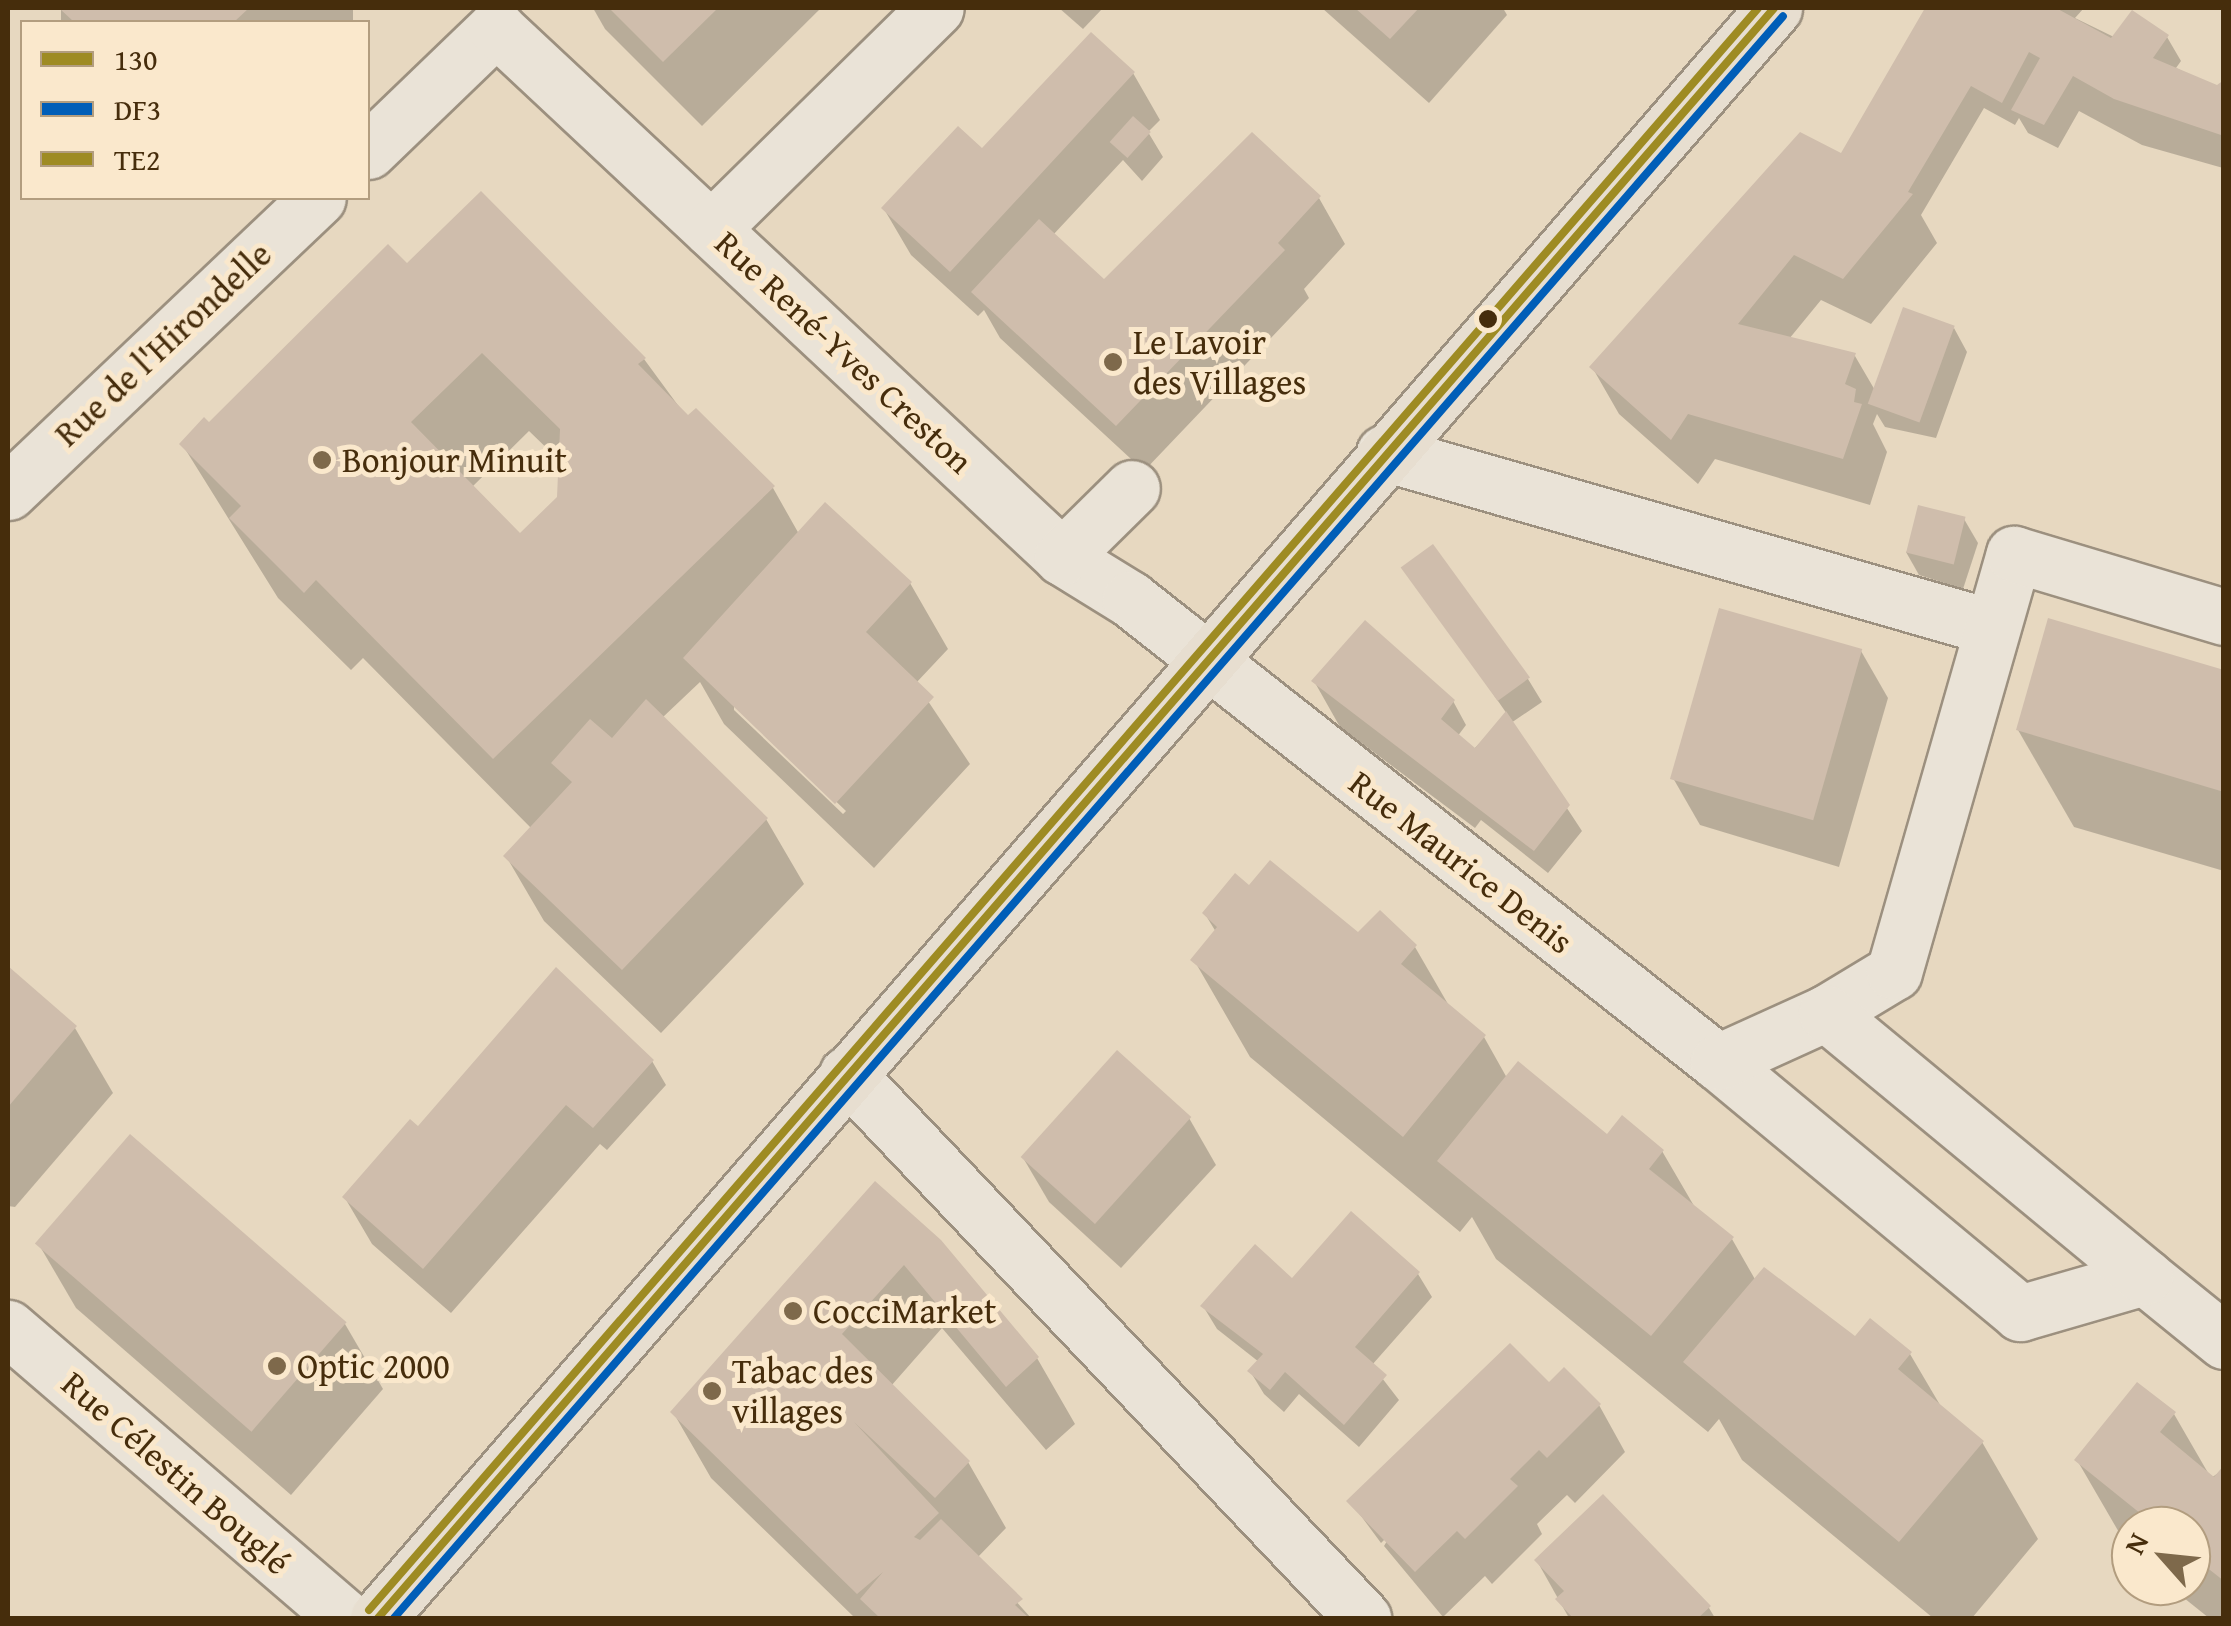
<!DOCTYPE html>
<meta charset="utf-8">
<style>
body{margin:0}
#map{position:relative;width:2231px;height:1626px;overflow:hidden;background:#e7d8c0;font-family:"Gentium Book Plus",serif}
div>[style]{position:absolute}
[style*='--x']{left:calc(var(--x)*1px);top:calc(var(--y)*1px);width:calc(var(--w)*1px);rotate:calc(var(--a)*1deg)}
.shadow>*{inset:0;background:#0003;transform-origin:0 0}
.building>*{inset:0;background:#cfbdac;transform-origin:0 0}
.roads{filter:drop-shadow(2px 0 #9c907f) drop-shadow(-2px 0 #9c907f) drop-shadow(0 2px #9c907f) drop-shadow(0 -2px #9c907f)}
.minor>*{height:55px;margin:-27.5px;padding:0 27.5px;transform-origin:27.5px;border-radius:27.5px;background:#eae3d7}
.major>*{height:55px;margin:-27.5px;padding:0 27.5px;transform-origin:27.5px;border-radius:27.5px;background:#e7ded0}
.bus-1>*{height:8px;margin:-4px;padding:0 4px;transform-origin:4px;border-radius:4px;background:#9e8b23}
.bus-2>*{height:8px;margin:-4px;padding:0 4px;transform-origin:4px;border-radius:4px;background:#005eb8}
.bus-3>*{height:8px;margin:-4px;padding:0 4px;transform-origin:4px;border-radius:4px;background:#9e8b23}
.dots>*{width:28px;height:28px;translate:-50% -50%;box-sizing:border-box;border:5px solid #fae8cc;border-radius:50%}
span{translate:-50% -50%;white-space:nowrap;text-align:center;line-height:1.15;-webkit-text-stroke:10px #fae8cc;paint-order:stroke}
.poi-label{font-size:35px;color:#462d0c}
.left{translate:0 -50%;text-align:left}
.street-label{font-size:35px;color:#462d0c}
.frame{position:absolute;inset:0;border:10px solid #462d0c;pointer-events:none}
.legend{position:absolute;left:20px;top:20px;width:350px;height:180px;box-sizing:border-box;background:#fae8cc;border:2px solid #b29d7f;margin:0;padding:12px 18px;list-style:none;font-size:30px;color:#462d0c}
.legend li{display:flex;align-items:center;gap:20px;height:50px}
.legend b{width:50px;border:2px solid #b29d7f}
.north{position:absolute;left:2111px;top:1506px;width:100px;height:100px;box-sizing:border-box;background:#fae8cc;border:2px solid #b29d7f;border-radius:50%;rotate:297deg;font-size:28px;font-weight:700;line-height:40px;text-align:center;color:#462d0c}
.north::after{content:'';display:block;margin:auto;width:35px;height:45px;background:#7e694b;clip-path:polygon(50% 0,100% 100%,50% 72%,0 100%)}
</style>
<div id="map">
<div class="shadow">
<div style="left:61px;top:8px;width:292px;height:16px"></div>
<div style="clip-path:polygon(593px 8px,821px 8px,702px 126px,605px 29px)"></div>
<div style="clip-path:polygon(1059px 8px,1103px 8px,1083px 29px)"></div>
<div style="clip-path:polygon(1322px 8px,1503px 8px,1507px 15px,1429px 103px)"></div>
<div style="clip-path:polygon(1928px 8px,2084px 8px,2075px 18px,2114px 37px,2167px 37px,2181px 61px,2176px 68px,2218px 88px,2224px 82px,2223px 168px,2142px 145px,2079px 111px,2058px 148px,2028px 133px,2019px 118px,2015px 125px,1984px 108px,1921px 215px,1937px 243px,1871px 324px,1821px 300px,1789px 339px,1855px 356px,1876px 392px,1954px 328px,1967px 352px,1936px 438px,1885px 427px,1877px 414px,1873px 424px,1887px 452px,1870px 505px,1715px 459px,1698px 484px,1619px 414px,1592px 367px,1850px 162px,1844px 153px)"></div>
<div style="clip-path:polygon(1133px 73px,1160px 120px,1148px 132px,1163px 157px,1142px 181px,1123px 160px,1053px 235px,1104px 283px,1319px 198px,1345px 244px,1304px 289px,1309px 298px,1144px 471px,1000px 338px,984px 310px,978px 316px,911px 255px,884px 209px)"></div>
<div style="clip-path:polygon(evenodd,407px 267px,644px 359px,688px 419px,773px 488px,799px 534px,910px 583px,948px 649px,916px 683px,970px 764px,874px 868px,724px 724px,700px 682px,662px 718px,766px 819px,804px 884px,661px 1033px,544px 921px,506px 856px,531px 828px,363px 658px,351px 670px,278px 598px,182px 444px,407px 267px,529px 431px,561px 462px,560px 498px,520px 536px,472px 487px,529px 431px,407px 267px,734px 704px,846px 811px,843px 814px,734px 710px,734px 704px)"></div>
<div style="clip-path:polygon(1964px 519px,1978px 543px,1963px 589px,1919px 575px,1906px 552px)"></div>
<div style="clip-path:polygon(1410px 574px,1528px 679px,1542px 702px,1511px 723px,1582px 831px,1548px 873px,1481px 820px,1475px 828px,1340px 727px,1314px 681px,1365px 624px,1453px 701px,1466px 725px,1457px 737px,1473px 750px,1507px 714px)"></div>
<div style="clip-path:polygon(1861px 651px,1888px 698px,1839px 867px,1700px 825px,1673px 778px)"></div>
<div style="clip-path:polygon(2224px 673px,2224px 871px,2074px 827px,2018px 730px)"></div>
<div style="clip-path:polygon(1249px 889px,1359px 935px,1415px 947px,1452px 1011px,1484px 1037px,1507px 1078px,1607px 1137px,1662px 1151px,1697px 1211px,1732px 1239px,1756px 1281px,1855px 1339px,1910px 1354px,1943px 1410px,1982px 1442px,2038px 1539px,1972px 1618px,1933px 1618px,1742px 1460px,1719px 1419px,1708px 1432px,1496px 1259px,1472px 1217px,1460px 1232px,1250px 1057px,1194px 960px,1216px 932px,1205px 914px)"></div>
<div style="clip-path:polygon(8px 969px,75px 1028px,113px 1093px,15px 1207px,8px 1206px)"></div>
<div style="clip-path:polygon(652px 1061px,666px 1085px,607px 1150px,600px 1144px,451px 1313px,372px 1244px,345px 1198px)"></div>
<div style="clip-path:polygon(1189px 1118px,1216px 1165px,1121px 1268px,1049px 1202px,1022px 1156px)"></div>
<div style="clip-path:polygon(131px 1137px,345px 1324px,383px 1389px,291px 1495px,76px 1308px,38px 1243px)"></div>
<div style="clip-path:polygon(875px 1184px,1037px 1358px,1075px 1424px,1046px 1450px,942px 1328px,891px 1386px,968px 1462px,1006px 1528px,977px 1558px,1031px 1618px,855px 1618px,711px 1478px,673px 1412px)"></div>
<div style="clip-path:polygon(1351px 1214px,1418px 1274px,1432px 1297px,1372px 1365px,1399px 1400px,1359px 1447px,1299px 1394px,1284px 1412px,1264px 1394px,1250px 1371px,1259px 1362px,1217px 1329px,1203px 1306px,1292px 1281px)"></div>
<div style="clip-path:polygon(1549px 1386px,1599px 1405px,1625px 1452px,1575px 1503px,1567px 1495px,1537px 1524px,1542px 1534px,1492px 1584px,1485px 1576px,1443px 1617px,1384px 1546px,1393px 1531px,1381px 1543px,1350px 1501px)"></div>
<div style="clip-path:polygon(2174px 1414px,2211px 1478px,2224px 1469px,2224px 1618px,2209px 1618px,2169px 1586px,2191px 1586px,2191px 1526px,2131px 1526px,2131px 1553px,2077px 1460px)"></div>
<div style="clip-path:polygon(1537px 1561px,1709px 1608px,1715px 1618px,1569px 1618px)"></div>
</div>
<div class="building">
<div style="clip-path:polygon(59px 8px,249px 8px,234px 22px,74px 22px)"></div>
<div style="clip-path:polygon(609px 8px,718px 8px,663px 62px)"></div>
<div style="clip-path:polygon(1355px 8px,1419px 8px,1390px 39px)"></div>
<div style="clip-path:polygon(1925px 8px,2056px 8px,2111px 38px,2132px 10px,2169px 35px,2153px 58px,2217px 85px,2224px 80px,2224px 136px,2114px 99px,2073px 76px,2044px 125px,2011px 110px,2040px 58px,2029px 52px,2002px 103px,1971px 86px,1908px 192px,1913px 194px,1843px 279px,1794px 255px,1738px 324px,1856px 353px,1845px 384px,1856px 389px,1854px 402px,1862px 404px,1843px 459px,1688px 414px,1671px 440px,1589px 367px,1800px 132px,1841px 153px)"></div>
<div style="clip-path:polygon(1091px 32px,1135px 72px,950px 272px,881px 208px,958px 126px,982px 148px)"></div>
<div style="left:1133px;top:116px;width:24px;height:35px;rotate:42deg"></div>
<div style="clip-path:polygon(1252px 132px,1321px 196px,1278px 243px,1285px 250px,1116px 426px,971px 292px,1039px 219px,1104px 279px)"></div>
<div style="clip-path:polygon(evenodd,481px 191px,646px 358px,638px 364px,688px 415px,696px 408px,775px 486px,493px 759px,316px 580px,304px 593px,229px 518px,241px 506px,179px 444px,204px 417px,209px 422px,388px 244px,407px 263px,481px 191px,482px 353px,560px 429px,557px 497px,520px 533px,411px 422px,482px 353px)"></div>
<div style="left:1903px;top:307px;width:55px;height:103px;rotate:20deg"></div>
<div style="clip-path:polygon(825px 502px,912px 582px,866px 632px,934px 697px,835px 804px,683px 658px)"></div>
<div style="left:1918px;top:505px;width:49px;height:49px;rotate:14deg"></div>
<div style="left:1433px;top:544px;width:165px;height:40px;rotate:54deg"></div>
<div style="left:1719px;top:608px;width:149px;height:178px;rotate:16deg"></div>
<div style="clip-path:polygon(2048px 618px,2224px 670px,2224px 792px,2016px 730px)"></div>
<div style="clip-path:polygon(1365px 620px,1455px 700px,1441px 719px,1475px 748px,1506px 711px,1570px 805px,1534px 851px,1311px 681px)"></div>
<div style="clip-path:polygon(646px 699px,768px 818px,622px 970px,503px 856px,572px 782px,551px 763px,590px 719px,612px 738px)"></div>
<div style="clip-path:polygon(1270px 860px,1358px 932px,1380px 910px,1417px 945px,1401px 964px,1486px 1035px,1403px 1137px,1190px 960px,1217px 927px,1202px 913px,1235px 873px,1249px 885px)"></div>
<div style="clip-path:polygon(8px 966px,77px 1026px,8px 1107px)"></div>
<div style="clip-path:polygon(556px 967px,654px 1060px,593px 1128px,566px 1105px,423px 1269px,342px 1197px,410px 1119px,418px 1126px)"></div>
<div style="left:1117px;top:1050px;width:100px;height:144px;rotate:42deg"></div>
<div style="clip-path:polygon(1518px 1061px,1607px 1134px,1622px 1115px,1664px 1150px,1649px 1169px,1734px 1237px,1651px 1336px,1437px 1161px)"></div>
<div style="left:130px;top:1134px;width:287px;height:145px;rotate:41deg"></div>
<div style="clip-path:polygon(875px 1181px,941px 1240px,1039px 1357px,1006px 1387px,904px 1265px,842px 1334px,970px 1461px,935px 1498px,854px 1422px,939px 1513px,914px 1537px,920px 1540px,941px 1519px,1023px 1599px,1015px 1605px,1029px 1618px,880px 1618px,860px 1599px,883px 1572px,857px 1594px,670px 1412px)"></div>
<div style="clip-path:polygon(1351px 1211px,1420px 1272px,1355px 1347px,1387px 1375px,1344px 1425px,1285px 1372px,1270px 1390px,1247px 1371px,1263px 1354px,1200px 1306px,1255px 1244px,1292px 1278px)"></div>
<div style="clip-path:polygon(1764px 1267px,1855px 1336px,1870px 1318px,1912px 1352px,1898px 1369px,1984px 1441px,1899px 1542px,1683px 1362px)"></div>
<div style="clip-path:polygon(1510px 1343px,1549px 1382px,1564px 1367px,1601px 1404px,1547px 1458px,1539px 1450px,1510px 1479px,1518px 1486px,1465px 1539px,1457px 1531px,1415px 1572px,1346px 1501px)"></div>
<div style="clip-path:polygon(2137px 1382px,2176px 1412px,2160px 1432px,2214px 1477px,2224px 1465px,2224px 1581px,2191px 1555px,2191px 1526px,2156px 1526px,2074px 1460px)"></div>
<div style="clip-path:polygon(1603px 1494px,1711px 1606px,1698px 1618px,1573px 1618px,1555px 1599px,1564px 1591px,1534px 1560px)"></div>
</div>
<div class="roads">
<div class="minor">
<div style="--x:368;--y:151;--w:178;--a:-43.9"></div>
<div style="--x:496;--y:28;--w:775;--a:43.06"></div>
<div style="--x:1062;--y:557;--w:80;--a:31.7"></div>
<div style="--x:1130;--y:599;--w:748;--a:38.22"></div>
<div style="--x:1718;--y:1062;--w:393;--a:39.7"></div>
<div style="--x:2020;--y:1313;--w:130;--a:-16.1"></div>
<div style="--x:2145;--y:1277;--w:102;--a:39"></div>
<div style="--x:711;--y:229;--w:315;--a:-44.5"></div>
<div style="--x:1384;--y:453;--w:631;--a:16"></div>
<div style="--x:8;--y:492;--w:427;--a:-43.5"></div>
<div style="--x:1062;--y:557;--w:98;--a:-44.6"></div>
<div style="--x:1826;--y:1013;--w:79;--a:-31.1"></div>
<div style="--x:1894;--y:972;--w:435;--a:-74"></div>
<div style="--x:2014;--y:554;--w:219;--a:16.7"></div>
<div style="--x:1718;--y:1062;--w:119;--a:-24.4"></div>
<div style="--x:1826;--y:1013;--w:414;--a:39.6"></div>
<div style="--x:847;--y:1074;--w:750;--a:46.51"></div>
<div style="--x:8;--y:1328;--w:445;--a:40.7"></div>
</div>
<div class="major">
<div style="--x:378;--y:1618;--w:2131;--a:-49.07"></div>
</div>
</div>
<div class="bus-1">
<div style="--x:378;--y:1618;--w:2131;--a:-49.07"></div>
</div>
<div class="bus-2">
<div style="--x:394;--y:1618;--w:2120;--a:-49.07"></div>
</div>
<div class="bus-3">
<div style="--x:369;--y:1610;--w:2120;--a:-49.07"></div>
</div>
<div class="dots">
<div style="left:1488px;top:319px;background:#462d0c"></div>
<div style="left:1113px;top:362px;background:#7e694b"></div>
<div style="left:322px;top:460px;background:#7e694b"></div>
<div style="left:793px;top:1311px;background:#7e694b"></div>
<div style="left:277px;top:1366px;background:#7e694b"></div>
<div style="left:712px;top:1391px;background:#7e694b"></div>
</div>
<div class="poi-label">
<span class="left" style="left:1133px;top:362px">Le Lavoir<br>des Villages</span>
<span class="left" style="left:342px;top:460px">Bonjour Minuit</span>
<span class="left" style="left:813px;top:1311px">CocciMarket</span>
<span class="left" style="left:297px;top:1366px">Optic 2000</span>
<span class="left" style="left:732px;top:1391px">Tabac des<br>villages</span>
</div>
<div class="street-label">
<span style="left:163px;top:344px;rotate:-43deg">Rue de l'Hirondelle</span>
<span style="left:844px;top:352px;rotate:43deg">Rue René-Yves Creston</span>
<span style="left:1461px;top:862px;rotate:38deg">Rue Maurice Denis</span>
<span style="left:176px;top:1473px;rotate:41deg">Rue Célestin Bouglé</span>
</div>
<div class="frame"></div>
<ul class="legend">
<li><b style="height:12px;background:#9e8b23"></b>130</li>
<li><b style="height:12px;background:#005eb8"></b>DF3</li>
<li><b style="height:12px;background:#9e8b23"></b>TE2</li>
</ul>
<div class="north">N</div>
</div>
